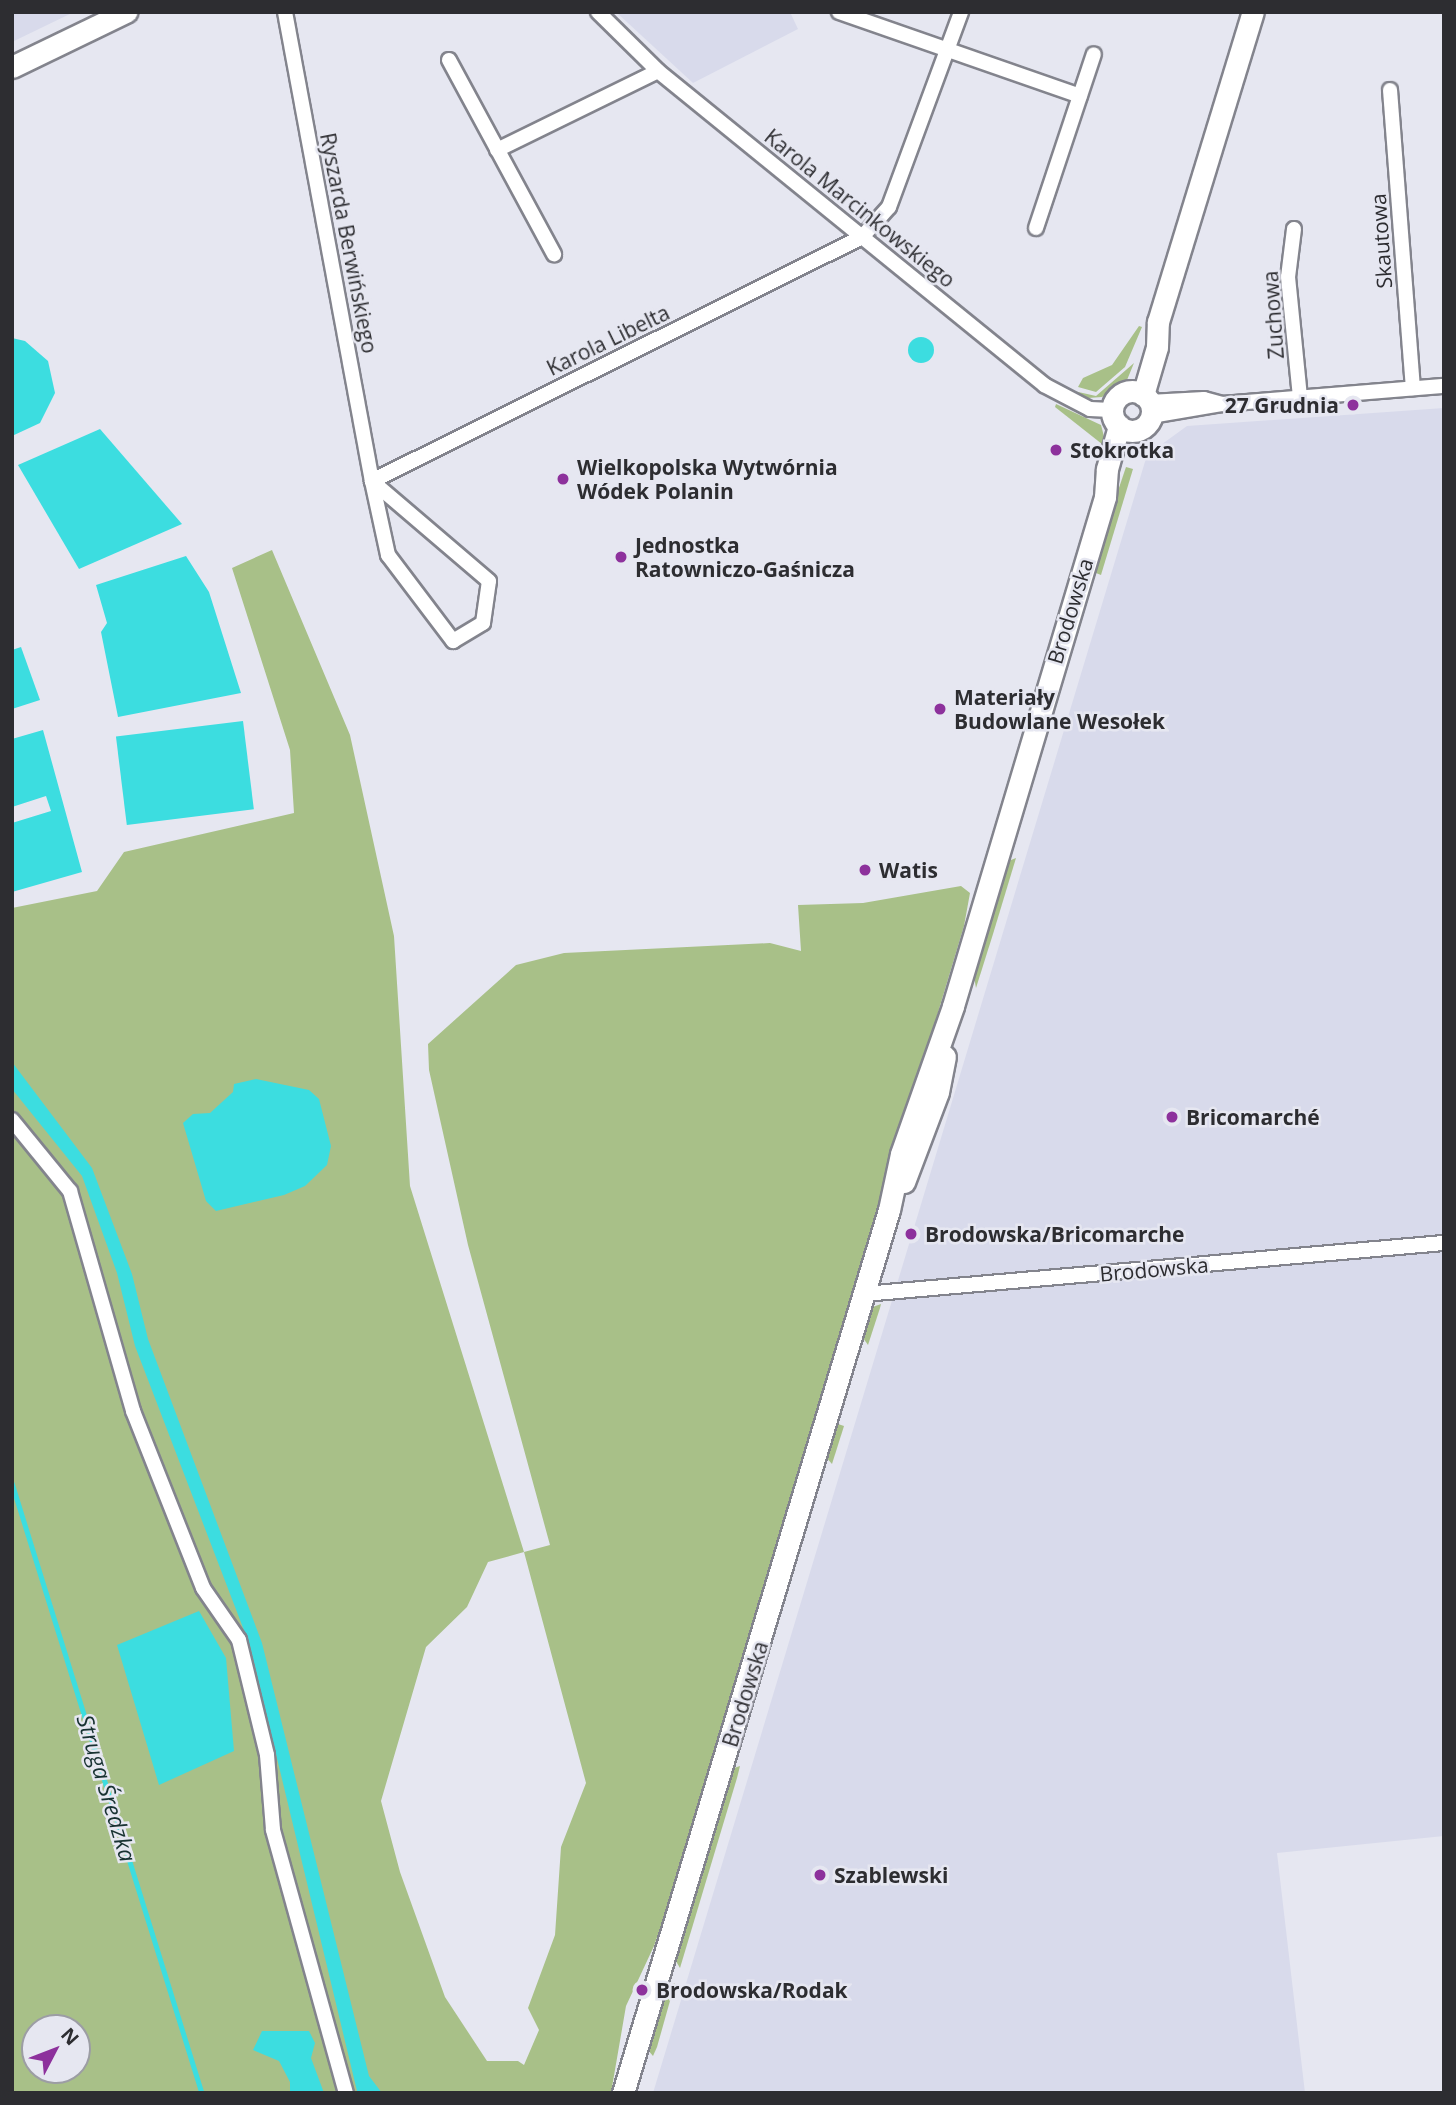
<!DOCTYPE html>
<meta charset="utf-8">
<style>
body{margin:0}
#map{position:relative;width:1456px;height:2105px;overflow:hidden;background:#e6e7f1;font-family:"Open Sans",sans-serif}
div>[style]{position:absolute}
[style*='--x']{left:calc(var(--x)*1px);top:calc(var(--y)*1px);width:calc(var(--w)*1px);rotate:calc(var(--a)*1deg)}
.built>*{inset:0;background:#d8daeb}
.green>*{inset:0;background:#a8c088}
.water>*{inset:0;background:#3cdde0;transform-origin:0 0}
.round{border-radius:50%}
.stream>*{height:4.5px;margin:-2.25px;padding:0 2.25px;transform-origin:2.25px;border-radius:2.25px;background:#3cdde0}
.roads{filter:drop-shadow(2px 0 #83848d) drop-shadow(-2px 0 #83848d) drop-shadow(0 2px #83848d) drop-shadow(0 -2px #83848d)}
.street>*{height:14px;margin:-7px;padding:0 7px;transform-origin:7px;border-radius:7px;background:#fff}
.secondary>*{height:21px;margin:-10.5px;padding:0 10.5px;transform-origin:10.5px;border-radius:10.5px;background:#fff}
.secondary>.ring{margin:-10.5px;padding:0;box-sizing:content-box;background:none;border:21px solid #fff;border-radius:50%}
.dots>*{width:19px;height:19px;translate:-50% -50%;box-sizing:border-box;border:4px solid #e6e7f1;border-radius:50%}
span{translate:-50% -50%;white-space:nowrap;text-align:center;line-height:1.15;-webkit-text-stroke:5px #e6e7f1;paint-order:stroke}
.street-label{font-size:21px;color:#2d2d31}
.poi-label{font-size:21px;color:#2d2d31;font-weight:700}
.right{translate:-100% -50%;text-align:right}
.left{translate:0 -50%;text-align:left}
.water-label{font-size:23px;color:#183232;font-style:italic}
.frame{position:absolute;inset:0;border:14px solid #2d2d31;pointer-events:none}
.north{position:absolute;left:21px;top:2014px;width:70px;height:70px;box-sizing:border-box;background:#e6e7f1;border:2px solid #9c9da4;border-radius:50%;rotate:48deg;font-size:19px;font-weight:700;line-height:28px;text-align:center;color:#2d2d31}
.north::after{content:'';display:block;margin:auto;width:24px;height:32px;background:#8d319c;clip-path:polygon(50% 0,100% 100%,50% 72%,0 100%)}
</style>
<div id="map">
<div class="built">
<div style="clip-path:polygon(12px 12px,74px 12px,12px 42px)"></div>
<div style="clip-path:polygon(616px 12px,790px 12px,798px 29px,693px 83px)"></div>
<div style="clip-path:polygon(1444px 408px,1444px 1836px,1277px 1853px,1305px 2093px,653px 2093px,1147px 455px,1187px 426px)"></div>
</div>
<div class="green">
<div style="clip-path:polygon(1139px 326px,1142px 327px,1125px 367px,1096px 392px,1078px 387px,1083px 378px,1112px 365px)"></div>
<div style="clip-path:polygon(1134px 363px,1127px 380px,1102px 397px,1088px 398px,1065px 389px,1096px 396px)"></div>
<div style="clip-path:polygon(1056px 404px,1101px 425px,1107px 448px,1055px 407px)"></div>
<div style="clip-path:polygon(1126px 467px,1133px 469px,1101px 575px,1091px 571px)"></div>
<div style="clip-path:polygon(evenodd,272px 550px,350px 735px,394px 936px,410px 1186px,524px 1552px,550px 1545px,468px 1245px,429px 1070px,428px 1044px,516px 965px,564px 953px,770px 943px,801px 951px,798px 905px,863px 903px,961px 886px,970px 893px,964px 926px,682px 1865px,654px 1946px,626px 2006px,611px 2093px,350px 2093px,289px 1876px,251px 1670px,207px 1586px,132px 1392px,74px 1188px,12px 1112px,12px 908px,97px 891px,124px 852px,294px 813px,290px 750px,232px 568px,272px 550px,524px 1552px,586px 1783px,561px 1847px,555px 1935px,528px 2008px,539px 2030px,524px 2065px,518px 2061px,487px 2061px,445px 1997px,400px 1872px,381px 1801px,426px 1647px,467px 1607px,488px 1562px,524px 1552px)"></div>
<div style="clip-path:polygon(1016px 858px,993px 934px,976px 988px,973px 971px,1006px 862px)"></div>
<div style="clip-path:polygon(evenodd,12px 1128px,65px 1194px,128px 1418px,202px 1595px,234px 1642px,342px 2093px,12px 2093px,12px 1128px,35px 2028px,77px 2028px,77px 2070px,35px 2070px,35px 2028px)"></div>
<div style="clip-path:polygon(881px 1304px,880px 1308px,868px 1345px,861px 1335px,870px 1308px)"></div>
<div style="clip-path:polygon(835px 1423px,844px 1426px,832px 1464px,825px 1456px)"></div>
<div style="clip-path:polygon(740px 1766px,737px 1778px,680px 1968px,674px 1958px,731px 1769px)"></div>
<div style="clip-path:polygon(675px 1983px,657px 2047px,653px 2056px,647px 2049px,665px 1988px)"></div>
</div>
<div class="water">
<div class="round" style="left:908px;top:337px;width:26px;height:26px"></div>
<div style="clip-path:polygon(12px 338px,25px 341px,48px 361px,55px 393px,40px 423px,12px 436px)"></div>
<div style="clip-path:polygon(100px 429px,182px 524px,79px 569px,18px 465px)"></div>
<div style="clip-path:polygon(186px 556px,209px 592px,241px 693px,118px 717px,101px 632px,107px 623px,96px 585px)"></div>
<div style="clip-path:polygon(21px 647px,40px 700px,12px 709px,12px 650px)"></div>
<div style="left:243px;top:721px;width:89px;height:128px;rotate:83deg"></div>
<div style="clip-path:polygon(43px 730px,82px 872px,12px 892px,12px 823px,51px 811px,46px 796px,12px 807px,12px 739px)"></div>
<div style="clip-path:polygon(12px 1062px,92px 1168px,132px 1274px,148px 1339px,262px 1643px,369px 2076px,382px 2093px,357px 2091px,250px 1646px,135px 1346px,117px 1273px,82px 1176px,12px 1089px)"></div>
<div style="clip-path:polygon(256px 1079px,309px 1090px,319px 1099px,331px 1146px,327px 1165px,305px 1186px,284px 1195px,216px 1211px,206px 1201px,183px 1123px,193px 1114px,210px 1113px,233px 1092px,234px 1084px)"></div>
<div style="clip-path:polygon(199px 1611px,226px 1658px,234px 1751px,159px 1785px,117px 1645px)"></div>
<div style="clip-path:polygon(262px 2031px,309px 2031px,315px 2043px,311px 2058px,324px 2093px,290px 2093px,290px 2082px,279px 2061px,253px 2050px)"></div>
</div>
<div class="stream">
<div style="--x:12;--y:1483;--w:639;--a:72.7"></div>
</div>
<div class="roads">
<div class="street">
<div style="--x:285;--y:12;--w:477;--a:79.5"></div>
<div style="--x:372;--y:481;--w:76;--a:77.8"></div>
<div style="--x:388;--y:555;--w:108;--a:52.9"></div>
<div style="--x:453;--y:641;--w:35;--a:-31"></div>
<div style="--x:483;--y:623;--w:42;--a:-81.9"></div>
<div style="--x:489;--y:581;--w:154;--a:-139.5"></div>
<div style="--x:598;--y:12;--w:84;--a:44.5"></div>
<div style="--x:658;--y:71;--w:498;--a:39.1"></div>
<div style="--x:1044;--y:385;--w:52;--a:27.6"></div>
<div style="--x:1090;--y:409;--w:21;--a:3"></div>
<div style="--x:839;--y:12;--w:255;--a:19.2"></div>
<div style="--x:449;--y:60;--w:221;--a:61.6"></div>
<div style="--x:1390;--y:90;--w:299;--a:85.6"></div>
<div style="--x:497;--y:150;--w:179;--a:-26.1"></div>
<div style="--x:1036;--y:228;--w:183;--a:-71.6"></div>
<div style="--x:1294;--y:229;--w:48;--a:97.1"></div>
<div style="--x:1288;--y:277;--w:122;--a:84.3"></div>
<div style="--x:1149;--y:402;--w:55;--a:-3.1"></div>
<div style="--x:1204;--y:399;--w:20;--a:15"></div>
<div style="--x:1151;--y:416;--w:73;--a:-9.5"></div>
<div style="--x:1223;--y:404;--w:222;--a:-4.7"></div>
<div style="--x:372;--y:481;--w:547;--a:-26.47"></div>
<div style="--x:862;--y:237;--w:40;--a:-48"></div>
<div style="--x:889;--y:207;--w:208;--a:-69.7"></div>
<div style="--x:12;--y:1120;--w:92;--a:50.8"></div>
<div style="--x:70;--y:1191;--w:229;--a:74"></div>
<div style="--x:133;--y:1411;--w:190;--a:68.4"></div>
<div style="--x:203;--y:1588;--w:63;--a:55.3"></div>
<div style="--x:239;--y:1640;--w:118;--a:76.3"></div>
<div style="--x:267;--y:1755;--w:75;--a:85.4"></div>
<div style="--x:273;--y:1830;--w:273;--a:74.5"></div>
<div style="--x:864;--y:1294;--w:582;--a:-5.03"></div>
</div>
<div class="secondary">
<div style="--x:12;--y:67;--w:127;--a:-25.8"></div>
<div class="ring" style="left:1112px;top:391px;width:19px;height:19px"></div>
<div style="--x:1143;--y:395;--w:50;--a:-73.7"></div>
<div style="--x:1157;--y:347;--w:25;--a:-88"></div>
<div style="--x:1158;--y:322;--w:324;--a:-73"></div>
<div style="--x:904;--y:1182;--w:96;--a:-69.3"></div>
<div style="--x:938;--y:1092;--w:36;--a:-79"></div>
<div style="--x:623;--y:2093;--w:922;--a:-73.24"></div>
<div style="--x:889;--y:1210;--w:57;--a:-77.9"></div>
<div style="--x:901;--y:1154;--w:157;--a:-70.6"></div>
<div style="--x:953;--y:1006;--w:531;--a:-73.37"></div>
<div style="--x:1105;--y:497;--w:28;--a:-86"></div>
<div style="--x:1107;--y:469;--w:45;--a:-74.4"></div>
</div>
</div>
<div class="dots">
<div style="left:1353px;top:405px;background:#8d319c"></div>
<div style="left:1056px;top:450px;background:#8d319c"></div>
<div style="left:563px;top:479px;background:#8d319c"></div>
<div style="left:621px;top:557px;background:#8d319c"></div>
<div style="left:940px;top:709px;background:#8d319c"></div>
<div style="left:865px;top:870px;background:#8d319c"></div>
<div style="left:1172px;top:1117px;background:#8d319c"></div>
<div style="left:911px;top:1234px;background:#8d319c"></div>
<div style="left:820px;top:1875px;background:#8d319c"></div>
<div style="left:642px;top:1990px;background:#8d319c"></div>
</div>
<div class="street-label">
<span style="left:860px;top:208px;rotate:39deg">Karola Marcinkowskiego</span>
<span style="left:1381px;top:241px;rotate:-94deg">Skautowa</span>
<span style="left:349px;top:243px;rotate:79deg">Ryszarda Berwińskiego</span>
<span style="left:1273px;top:315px;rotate:-94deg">Zuchowa</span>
<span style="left:608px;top:340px;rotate:-26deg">Karola Libelta</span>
<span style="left:1070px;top:611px;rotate:-73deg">Brodowska</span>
<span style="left:1154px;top:1269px;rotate:-5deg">Brodowska</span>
<span style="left:745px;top:1694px;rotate:-73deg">Brodowska</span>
</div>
<div class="poi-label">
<span class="right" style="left:1339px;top:405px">27 Grudnia</span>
<span class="left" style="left:1070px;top:450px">Stokrotka</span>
<span class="left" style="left:577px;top:479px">Wielkopolska Wytwórnia<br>Wódek Polanin</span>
<span class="left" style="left:635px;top:557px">Jednostka<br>Ratowniczo-Gaśnicza</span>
<span class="left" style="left:954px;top:709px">Materiały<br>Budowlane Wesołek</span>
<span class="left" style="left:879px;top:870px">Watis</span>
<span class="left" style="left:1186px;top:1117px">Bricomarché</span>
<span class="left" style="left:925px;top:1234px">Brodowska/Bricomarche</span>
<span class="left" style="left:834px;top:1875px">Szablewski</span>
<span class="left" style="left:656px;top:1990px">Brodowska/Rodak</span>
</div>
<div class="water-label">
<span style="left:107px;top:1788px;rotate:73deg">Struga Średzka</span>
</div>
<div class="frame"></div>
<div class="north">N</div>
</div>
